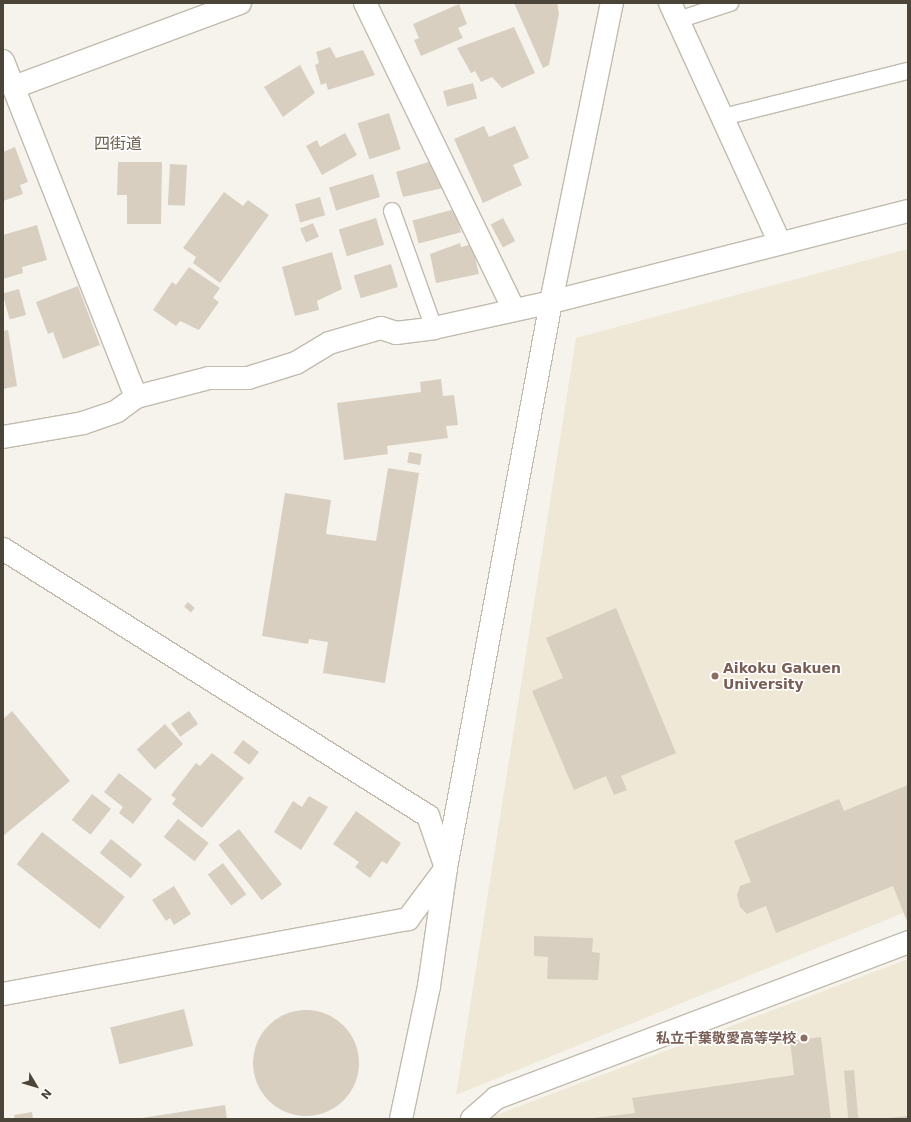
<!DOCTYPE html>
<meta charset="utf-8">
<style>
body{margin:0}
#map{position:relative;width:911px;height:1122px;overflow:hidden;background:#f6f3ec;font-family:"DejaVu Sans","Noto Sans JP",sans-serif}
div>[style]{position:absolute}
[style*='--x']{left:calc(var(--x)*1px);top:calc(var(--y)*1px);width:calc(var(--w)*1px);rotate:calc(var(--a)*1deg)}
.education>*{inset:0;background:#efe8d6}
.building>*{inset:0;background:#d8cfc1;transform-origin:0 0}
.round{border-radius:50%}
.roads{filter:drop-shadow(1px 0 #c2bbae) drop-shadow(-1px 0 #c2bbae) drop-shadow(0 1px #c2bbae) drop-shadow(0 -1px #c2bbae)}
.service>*{height:16px;margin:-8px;padding:0 8px;transform-origin:8px;border-radius:8px;background:#fff}
.minor>*{height:22px;margin:-11px;padding:0 11px;transform-origin:11px;border-radius:11px;background:#fff}
.tertiary>*{height:22px;margin:-11px;padding:0 11px;transform-origin:11px;border-radius:11px;background:#fff}
.dots>*{width:11px;height:11px;translate:-50% -50%;box-sizing:border-box;border:2px solid #fff;border-radius:50%}
span{translate:-50% -50%;white-space:nowrap;text-align:center;line-height:1.15;-webkit-text-stroke:3px #fff;paint-order:stroke}
.education-label{font-size:14px;color:#785e54;font-weight:700}
.left{translate:0 -50%;text-align:left}
.right{translate:-100% -50%;text-align:right}
.quarter-label{font-size:16px;color:#6e6250}
.frame{position:absolute;inset:0;border:4px solid #4b4439;pointer-events:none}
.north{position:absolute;left:16px;top:1066px;width:40px;height:40px;-webkit-text-stroke:3px #fff;paint-order:stroke;rotate:128deg;font-size:11px;font-weight:700;line-height:16px;text-align:center;color:#4b4439}
.north::after{content:'';display:block;margin:auto;width:14px;height:18px;background:#4b4439;clip-path:polygon(50% 0,100% 100%,50% 72%,0 100%)}
</style>
<div id="map">
<div class="education">
<div style="clip-path:polygon(908px 249px,908px 911px,456px 1095px,576px 338px)"></div>
<div style="clip-path:polygon(908px 959px,908px 1119px,491px 1119px,491px 1117px)"></div>
</div>
<div class="building">
<div style="clip-path:polygon(514px 3px,557px 3px,559px 14px,549px 65px,543px 68px)"></div>
<div style="clip-path:polygon(459px 4px,467px 24px,458px 28px,463px 38px,421px 56px,414px 40px,419px 38px,413px 24px)"></div>
<div style="clip-path:polygon(514px 27px,535px 73px,502px 88px,492px 77px,481px 82px,475px 71px,471px 73px,457px 48px)"></div>
<div style="clip-path:polygon(330px 47px,336px 58px,363px 50px,375px 75px,328px 90px,326px 83px,321px 85px,315px 65px,319px 63px,316px 52px)"></div>
<div style="clip-path:polygon(300px 65px,315px 93px,283px 117px,264px 87px)"></div>
<div style="left:473px;top:83px;width:16px;height:31px;rotate:75deg"></div>
<div style="left:389px;top:113px;width:38px;height:33px;rotate:72deg"></div>
<div style="clip-path:polygon(484px 126px,489px 137px,515px 126px,529px 158px,513px 165px,522px 185px,483px 203px,454px 139px)"></div>
<div style="clip-path:polygon(345px 133px,357px 155px,322px 175px,306px 146px,317px 140px,320px 147px)"></div>
<div style="clip-path:polygon(15px 147px,28px 182px,20px 185px,23px 194px,3px 201px,3px 152px)"></div>
<div style="clip-path:polygon(432px 161px,443px 188px,403px 197px,396px 172px)"></div>
<div style="clip-path:polygon(118px 162px,162px 162px,161px 224px,127px 224px,127px 195px,117px 195px)"></div>
<div style="left:170px;top:164px;width:17px;height:41px;rotate:3deg"></div>
<div style="left:373px;top:174px;width:24px;height:46px;rotate:73deg"></div>
<div style="clip-path:polygon(224px 192px,243px 206px,248px 200px,269px 215px,220px 283px,193px 263px,196px 257px,183px 248px)"></div>
<div style="left:320px;top:197px;width:19px;height:26px;rotate:74deg"></div>
<div style="left:455px;top:209px;width:24px;height:44px;rotate:75deg"></div>
<div style="left:376px;top:218px;width:28px;height:39px;rotate:73deg"></div>
<div style="left:503px;top:218px;width:26px;height:14px;rotate:62deg"></div>
<div style="left:313px;top:223px;width:15px;height:14px;rotate:67deg"></div>
<div style="clip-path:polygon(37px 225px,47px 260px,22px 267px,23px 273px,3px 279px,3px 235px)"></div>
<div style="clip-path:polygon(460px 243px,461px 247px,472px 244px,479px 274px,436px 283px,430px 254px)"></div>
<div style="clip-path:polygon(332px 252px,342px 289px,317px 301px,319px 310px,295px 316px,282px 267px)"></div>
<div style="left:391px;top:264px;width:24px;height:39px;rotate:73deg"></div>
<div style="clip-path:polygon(189px 267px,220px 288px,213px 298px,219px 302px,199px 330px,180px 321px,176px 326px,153px 310px,172px 282px,176px 285px)"></div>
<div style="clip-path:polygon(78px 286px,100px 345px,63px 359px,53px 332px,48px 334px,36px 302px)"></div>
<div style="left:19px;top:289px;width:27px;height:17px;rotate:75deg"></div>
<div style="clip-path:polygon(8px 330px,17px 386px,3px 389px,3px 331px)"></div>
<div style="clip-path:polygon(441px 379px,443px 396px,454px 395px,458px 425px,446px 426px,448px 438px,387px 446px,388px 454px,344px 460px,337px 403px,421px 392px,420px 382px)"></div>
<div style="left:409px;top:452px;width:13px;height:11px;rotate:9deg"></div>
<div style="clip-path:polygon(388px 468px,419px 473px,385px 683px,323px 673px,328px 642px,309px 639px,308px 644px,262px 636px,285px 493px,331px 500px,326px 534px,376px 541px)"></div>
<div style="left:188px;top:602px;width:9px;height:6px;rotate:41deg"></div>
<div style="clip-path:polygon(616px 608px,676px 753px,621px 776px,627px 790px,614px 795px,606px 776px,574px 790px,532px 691px,563px 678px,546px 638px)"></div>
<div style="clip-path:polygon(12px 711px,70px 781px,3px 836px,3px 719px)"></div>
<div style="left:189px;top:711px;width:16px;height:22px;rotate:55deg"></div>
<div style="left:165px;top:724px;width:27px;height:38px;rotate:48deg"></div>
<div style="left:243px;top:740px;width:20px;height:16px;rotate:37deg"></div>
<div style="clip-path:polygon(212px 753px,244px 778px,202px 828px,172px 804px,176px 799px,171px 795px,196px 763px,200px 766px)"></div>
<div style="clip-path:polygon(119px 773px,152px 799px,133px 824px,119px 813px,123px 807px,104px 792px)"></div>
<div style="clip-path:polygon(908px 785px,908px 924px,893px 886px,776px 933px,766px 906px,747px 914px,740px 907px,737px 895px,740px 886px,751px 882px,734px 841px,839px 799px,844px 811px)"></div>
<div style="left:92px;top:794px;width:24px;height:33px;rotate:38deg"></div>
<div style="clip-path:polygon(309px 796px,328px 807px,301px 850px,274px 832px,293px 801px,302px 807px)"></div>
<div style="clip-path:polygon(356px 811px,401px 843px,387px 864px,382px 861px,370px 878px,355px 867px,359px 862px,333px 844px)"></div>
<div style="left:178px;top:819px;width:39px;height:23px;rotate:38deg"></div>
<div style="left:239px;top:829px;width:70px;height:26px;rotate:52deg"></div>
<div style="left:42px;top:832px;width:105px;height:41px;rotate:38deg"></div>
<div style="left:111px;top:839px;width:40px;height:18px;rotate:39deg"></div>
<div style="left:223px;top:863px;width:39px;height:19px;rotate:53deg"></div>
<div style="clip-path:polygon(174px 886px,191px 914px,174px 925px,170px 918px,166px 921px,152px 900px)"></div>
<div style="clip-path:polygon(534px 936px,593px 938px,592px 952px,600px 953px,598px 980px,547px 979px,548px 957px,534px 956px)"></div>
<div style="left:184px;top:1009px;width:38px;height:76px;rotate:76deg"></div>
<div class="round" style="left:253px;top:1010px;width:106px;height:106px"></div>
<div style="clip-path:polygon(821px 1037px,831px 1119px,586px 1119px,635px 1113px,632px 1098px,794px 1075px,790px 1041px)"></div>
<div style="left:854px;top:1070px;width:49px;height:10px;rotate:85deg"></div>
<div style="clip-path:polygon(225px 1105px,227px 1119px,142px 1119px,142px 1118px)"></div>
<div style="clip-path:polygon(32px 1112px,33px 1119px,15px 1119px,14px 1115px)"></div>
<div style="clip-path:polygon(908px 1116px,908px 1118px,887px 1119px,887px 1118px)"></div>
</div>
<div class="roads">
<div class="service">
<div style="--x:678;--y:20;--w:55;--a:-18.1"></div>
<div style="--x:723;--y:117;--w:191;--a:-14"></div>
<div style="--x:392;--y:211;--w:124;--a:70.3"></div>
</div>
<div class="minor">
<div style="--x:365;--y:3;--w:341;--a:64.1"></div>
<div style="--x:670;--y:3;--w:264;--a:65.4"></div>
<div style="--x:3;--y:61;--w:361;--a:68.4"></div>
<div style="--x:14;--y:87;--w:241;--a:-20.4"></div>
<div style="--x:3;--y:437;--w:81;--a:-9.9"></div>
<div style="--x:83;--y:423;--w:36;--a:-19"></div>
<div style="--x:117;--y:411;--w:24;--a:-36"></div>
<div style="--x:136;--y:397;--w:75;--a:-14.6"></div>
<div style="--x:209;--y:378;--w:39;--a:0"></div>
<div style="--x:248;--y:378;--w:50;--a:-17.4"></div>
<div style="--x:296;--y:363;--w:39;--a:-31"></div>
<div style="--x:329;--y:343;--w:54;--a:-16.1"></div>
<div style="--x:381;--y:328;--w:16;--a:18"></div>
<div style="--x:396;--y:333;--w:38;--a:-7"></div>
<div style="--x:434;--y:328;--w:120;--a:-12.5"></div>
<div style="--x:3;--y:549;--w:502;--a:32.14"></div>
<div style="--x:428;--y:816;--w:55;--a:70.9"></div>
<div style="--x:446;--y:868;--w:64;--a:126.7"></div>
<div style="--x:408;--y:919;--w:412;--a:169.5"></div>
<div style="--x:472;--y:1119;--w:32;--a:-41"></div>
<div style="--x:496;--y:1098;--w:441;--a:-20.7"></div>
</div>
<div class="tertiary">
<div style="--x:551;--y:302;--w:368;--a:-14.3"></div>
<div style="--x:401;--y:1119;--w:136;--a:-78.1"></div>
<div style="--x:429;--y:986;--w:119;--a:-81.8"></div>
<div style="--x:446;--y:868;--w:576;--a:-79.49"></div>
<div style="--x:551;--y:302;--w:305;--a:-78.5"></div>
</div>
</div>
<div class="dots">
<div style="left:715px;top:676px;background:#8d6e63"></div>
<div style="left:804px;top:1038px;background:#8d6e63"></div>
</div>
<div class="education-label">
<span class="left" style="left:723px;top:676px">Aikoku Gakuen<br>University</span>
<span class="right" style="left:796px;top:1038px">私立千葉敬愛高等学校</span>
</div>
<div class="quarter-label">
<span style="left:118px;top:144px">四街道</span>
</div>
<div class="frame"></div>
<div class="north">N</div>
</div>
